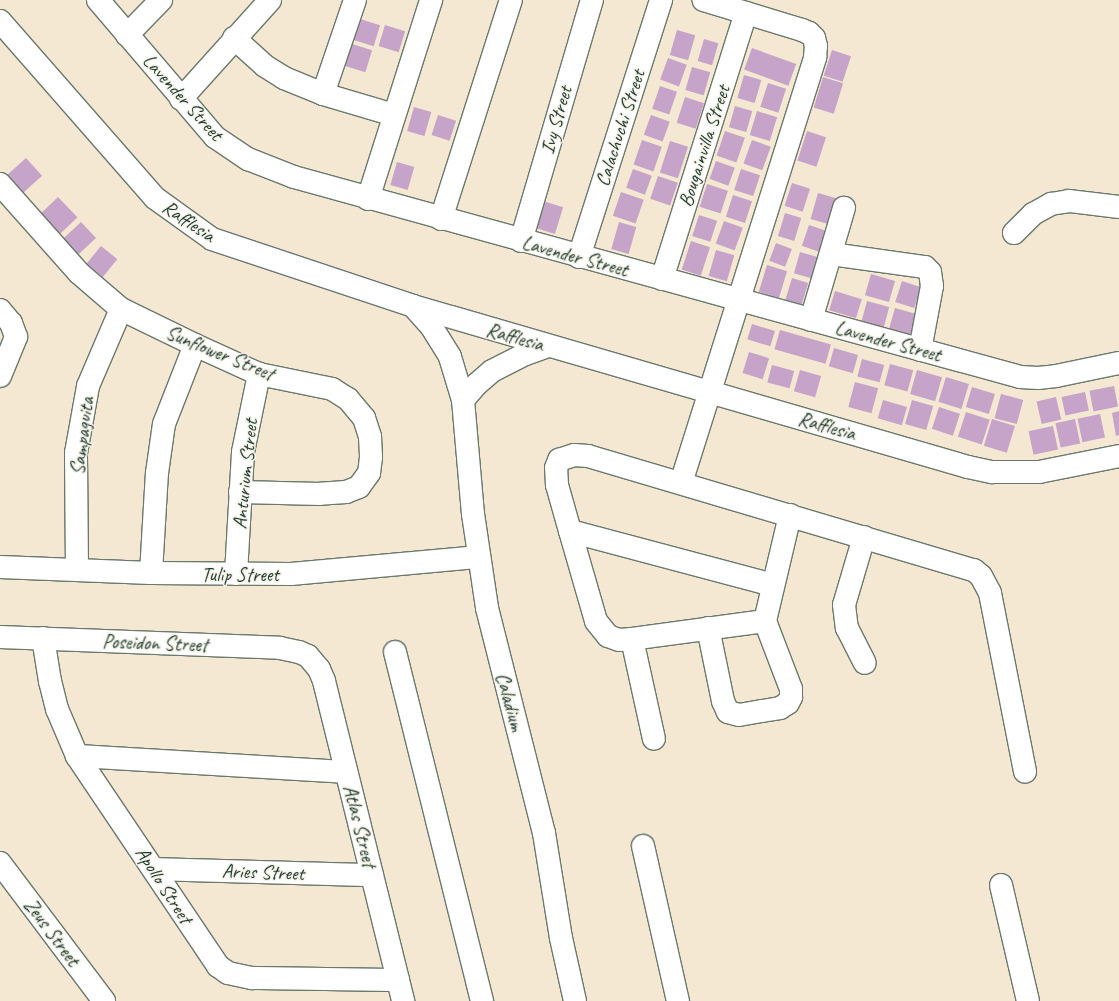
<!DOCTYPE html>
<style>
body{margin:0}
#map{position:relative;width:1119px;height:1001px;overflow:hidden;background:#f4e8d3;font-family:Caveat,sans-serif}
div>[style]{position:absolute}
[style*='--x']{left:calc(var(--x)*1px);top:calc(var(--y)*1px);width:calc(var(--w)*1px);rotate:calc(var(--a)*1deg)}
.building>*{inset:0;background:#c6a3c8;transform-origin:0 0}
.roads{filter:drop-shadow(1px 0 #6a796c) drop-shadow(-1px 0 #6a796c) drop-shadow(0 1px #6a796c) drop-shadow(0 -1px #6a796c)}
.minor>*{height:22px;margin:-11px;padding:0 11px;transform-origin:11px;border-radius:11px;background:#fff}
span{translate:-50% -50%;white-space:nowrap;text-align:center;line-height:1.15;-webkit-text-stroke:3px #f7f3e8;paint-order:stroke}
.street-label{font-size:20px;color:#1f3d34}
</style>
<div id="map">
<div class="building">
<div style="left:360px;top:19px;width:21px;height:22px;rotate:17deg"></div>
<div style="left:385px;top:25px;width:21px;height:22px;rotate:17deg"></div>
<div style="left:677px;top:30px;width:19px;height:26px;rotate:16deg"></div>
<div style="left:704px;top:39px;width:15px;height:23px;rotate:16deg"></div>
<div style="left:352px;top:44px;width:21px;height:23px;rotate:17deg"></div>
<div style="left:752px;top:48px;width:47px;height:23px;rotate:20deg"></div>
<div style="left:832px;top:50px;width:20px;height:27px;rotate:18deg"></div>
<div style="left:668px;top:58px;width:20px;height:23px;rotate:20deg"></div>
<div style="left:692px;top:67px;width:19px;height:24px;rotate:16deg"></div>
<div style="left:744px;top:75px;width:18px;height:24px;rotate:16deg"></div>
<div style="left:823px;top:77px;width:21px;height:32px;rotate:17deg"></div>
<div style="left:768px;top:83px;width:19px;height:25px;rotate:18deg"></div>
<div style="left:660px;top:86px;width:18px;height:24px;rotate:19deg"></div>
<div style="left:685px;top:97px;width:20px;height:27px;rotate:18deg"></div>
<div style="left:735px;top:106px;width:18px;height:22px;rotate:16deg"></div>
<div style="left:414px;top:107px;width:18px;height:25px;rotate:16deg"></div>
<div style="left:757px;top:111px;width:21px;height:25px;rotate:17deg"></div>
<div style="left:438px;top:115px;width:19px;height:21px;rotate:18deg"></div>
<div style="left:651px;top:115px;width:20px;height:21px;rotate:20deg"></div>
<div style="left:725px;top:131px;width:21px;height:26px;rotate:19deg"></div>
<div style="left:807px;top:131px;width:20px;height:31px;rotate:18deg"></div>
<div style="left:642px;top:140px;width:21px;height:26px;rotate:19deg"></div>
<div style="left:752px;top:140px;width:20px;height:25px;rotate:20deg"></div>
<div style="left:670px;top:141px;width:19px;height:33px;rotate:18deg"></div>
<div style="left:26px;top:158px;width:24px;height:25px;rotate:48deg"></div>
<div style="left:716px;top:161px;width:20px;height:19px;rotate:20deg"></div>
<div style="left:397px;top:162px;width:18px;height:24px;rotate:16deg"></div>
<div style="left:633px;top:169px;width:20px;height:20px;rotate:20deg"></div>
<div style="left:741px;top:169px;width:20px;height:22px;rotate:18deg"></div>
<div style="left:658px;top:176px;width:21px;height:24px;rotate:19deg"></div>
<div style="left:792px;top:183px;width:19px;height:24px;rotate:18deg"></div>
<div style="left:707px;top:184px;width:22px;height:24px;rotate:18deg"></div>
<div style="left:621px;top:192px;width:24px;height:25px;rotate:19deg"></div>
<div style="left:818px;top:193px;width:19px;height:27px;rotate:16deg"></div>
<div style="left:733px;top:195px;width:20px;height:23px;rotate:18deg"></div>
<div style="left:58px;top:197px;width:28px;height:25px;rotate:46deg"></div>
<div style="left:543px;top:201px;width:21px;height:28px;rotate:17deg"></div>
<div style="left:785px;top:213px;width:17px;height:24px;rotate:17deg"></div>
<div style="left:699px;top:215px;width:19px;height:22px;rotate:18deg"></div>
<div style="left:724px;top:221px;width:20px;height:24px;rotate:20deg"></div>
<div style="left:81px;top:222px;width:22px;height:26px;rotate:47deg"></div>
<div style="left:619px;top:222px;width:18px;height:28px;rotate:16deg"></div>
<div style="left:809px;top:225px;width:18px;height:22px;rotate:19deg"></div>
<div style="left:691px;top:241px;width:20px;height:30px;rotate:18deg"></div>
<div style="left:776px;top:243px;width:17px;height:19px;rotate:21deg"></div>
<div style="left:101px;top:246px;width:21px;height:23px;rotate:39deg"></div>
<div style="left:716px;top:250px;width:19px;height:27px;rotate:16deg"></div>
<div style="left:800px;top:252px;width:19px;height:22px;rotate:16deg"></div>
<div style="left:767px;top:265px;width:21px;height:28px;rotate:17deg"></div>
<div style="left:871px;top:274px;width:25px;height:22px;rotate:16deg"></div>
<div style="left:792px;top:278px;width:17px;height:25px;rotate:17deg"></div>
<div style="left:902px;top:281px;width:20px;height:22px;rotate:18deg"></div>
<div style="left:835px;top:291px;width:28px;height:20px;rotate:17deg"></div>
<div style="left:867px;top:301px;width:23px;height:21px;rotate:15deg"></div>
<div style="left:895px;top:308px;width:22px;height:25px;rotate:16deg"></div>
<div style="left:752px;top:324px;width:24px;height:16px;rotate:17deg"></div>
<div style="left:780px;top:330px;width:53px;height:20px;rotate:16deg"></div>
<div style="left:834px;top:348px;width:25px;height:19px;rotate:16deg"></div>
<div style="left:749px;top:352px;width:21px;height:22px;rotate:17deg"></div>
<div style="left:862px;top:359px;width:23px;height:18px;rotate:15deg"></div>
<div style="left:890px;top:364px;width:24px;height:22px;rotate:15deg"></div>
<div style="left:772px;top:365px;width:23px;height:18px;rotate:15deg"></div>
<div style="left:800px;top:370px;width:22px;height:22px;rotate:16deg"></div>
<div style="left:917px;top:370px;width:26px;height:25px;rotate:16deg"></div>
<div style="left:946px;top:377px;width:24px;height:26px;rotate:17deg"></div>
<div style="left:855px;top:382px;width:24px;height:26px;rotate:15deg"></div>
<div style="left:1114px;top:386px;width:21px;height:25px;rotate:79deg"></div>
<div style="left:972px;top:387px;width:24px;height:21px;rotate:17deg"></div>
<div style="left:1085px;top:392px;width:19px;height:24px;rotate:78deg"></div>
<div style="left:1001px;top:394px;width:23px;height:25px;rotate:15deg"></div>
<div style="left:1056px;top:397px;width:23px;height:20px;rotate:77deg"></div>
<div style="left:883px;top:400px;width:25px;height:19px;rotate:16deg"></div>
<div style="left:912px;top:400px;width:22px;height:25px;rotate:16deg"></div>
<div style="left:939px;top:407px;width:22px;height:23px;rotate:18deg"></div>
<div style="clip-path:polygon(1119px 411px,1119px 435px,1116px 436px,1112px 413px)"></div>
<div style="left:966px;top:412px;width:25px;height:26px;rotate:18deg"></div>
<div style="left:1100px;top:414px;width:24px;height:23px;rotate:78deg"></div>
<div style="left:992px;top:419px;width:24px;height:28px;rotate:17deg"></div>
<div style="left:1075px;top:419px;width:25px;height:20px;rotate:78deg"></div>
<div style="left:1053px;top:426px;width:24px;height:25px;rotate:78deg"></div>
</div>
<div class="roads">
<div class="minor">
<div style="--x:98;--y:0;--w:180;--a:49.5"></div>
<div style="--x:215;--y:137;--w:40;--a:34"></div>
<div style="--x:248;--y:159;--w:49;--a:21.4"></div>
<div style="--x:294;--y:177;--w:753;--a:15.4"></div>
<div style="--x:1020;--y:377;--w:18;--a:3"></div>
<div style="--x:1038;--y:378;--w:18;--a:-6"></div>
<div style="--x:1056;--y:376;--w:64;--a:-11.7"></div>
<div style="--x:0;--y:21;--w:235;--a:48.8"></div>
<div style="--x:155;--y:198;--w:70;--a:35.7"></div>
<div style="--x:212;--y:239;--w:212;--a:18.4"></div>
<div style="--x:413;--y:306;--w:578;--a:16.18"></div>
<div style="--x:968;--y:467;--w:25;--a:12"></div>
<div style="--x:992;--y:472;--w:47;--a:0"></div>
<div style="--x:1039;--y:472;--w:82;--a:-11.3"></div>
<div style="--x:127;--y:35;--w:49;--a:-45.8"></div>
<div style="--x:234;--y:38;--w:42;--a:42.1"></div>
<div style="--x:265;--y:66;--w:22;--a:32"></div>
<div style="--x:284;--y:78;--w:42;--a:22.3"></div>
<div style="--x:323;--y:94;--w:74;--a:16.5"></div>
<div style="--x:323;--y:94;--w:99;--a:-71.2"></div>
<div style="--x:181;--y:99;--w:133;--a:-48"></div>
<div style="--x:0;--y:184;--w:119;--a:48.4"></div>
<div style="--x:79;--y:273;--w:55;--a:40.6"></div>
<div style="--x:121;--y:309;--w:82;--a:25.9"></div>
<div style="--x:195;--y:345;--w:70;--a:24.4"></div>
<div style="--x:259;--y:374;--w:75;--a:11.6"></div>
<div style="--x:332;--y:389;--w:19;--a:32"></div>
<div style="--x:348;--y:399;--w:25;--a:50"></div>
<div style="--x:364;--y:418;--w:20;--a:72"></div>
<div style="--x:370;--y:437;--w:20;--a:87"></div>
<div style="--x:371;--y:457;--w:16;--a:97"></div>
<div style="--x:369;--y:473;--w:17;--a:126"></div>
<div style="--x:359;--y:487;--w:14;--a:159"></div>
<div style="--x:346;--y:492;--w:26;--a:176"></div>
<div style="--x:320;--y:494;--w:80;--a:-178.6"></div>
<div style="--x:368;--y:199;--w:209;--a:-72.4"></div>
<div style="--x:441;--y:219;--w:230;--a:-72.3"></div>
<div style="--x:1014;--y:233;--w:27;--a:-45"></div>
<div style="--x:1033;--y:214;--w:21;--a:-29"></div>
<div style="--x:1051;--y:204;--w:18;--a:-9"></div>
<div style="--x:1069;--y:201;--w:50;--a:6.8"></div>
<div style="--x:521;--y:241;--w:251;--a:-73.6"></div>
<div style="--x:831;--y:254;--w:95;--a:7.9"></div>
<div style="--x:925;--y:267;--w:7;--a:45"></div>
<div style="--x:930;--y:272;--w:14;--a:82"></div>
<div style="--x:932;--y:286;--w:65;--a:100.6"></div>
<div style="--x:579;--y:257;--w:270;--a:-72.3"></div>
<div style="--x:662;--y:279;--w:279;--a:-72.5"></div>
<div style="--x:413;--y:306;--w:27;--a:48"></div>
<div style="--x:431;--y:326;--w:36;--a:58"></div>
<div style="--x:450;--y:357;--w:45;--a:73.2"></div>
<div style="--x:463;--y:400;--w:114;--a:85"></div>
<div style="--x:473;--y:514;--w:95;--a:81.5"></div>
<div style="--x:487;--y:608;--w:232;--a:75.8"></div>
<div style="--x:544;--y:833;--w:106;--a:80.8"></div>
<div style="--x:561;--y:938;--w:65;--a:77.5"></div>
<div style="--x:0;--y:310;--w:17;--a:50"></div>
<div style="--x:11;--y:323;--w:15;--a:70"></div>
<div style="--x:16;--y:337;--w:42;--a:112.3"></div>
<div style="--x:811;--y:320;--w:117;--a:-73.6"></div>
<div style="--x:463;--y:400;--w:21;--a:-49"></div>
<div style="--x:477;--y:384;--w:20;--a:-41"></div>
<div style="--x:492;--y:371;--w:38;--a:-27"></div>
<div style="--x:526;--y:354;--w:23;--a:-20"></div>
<div style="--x:681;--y:483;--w:447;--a:-72.5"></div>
<div style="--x:815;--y:57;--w:11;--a:-85"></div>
<div style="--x:816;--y:46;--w:8;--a:-104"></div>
<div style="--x:814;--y:38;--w:7;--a:-135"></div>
<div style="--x:809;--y:33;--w:8;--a:-157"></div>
<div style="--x:802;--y:30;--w:103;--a:-163.1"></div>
<div style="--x:570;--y:531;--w:210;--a:14.9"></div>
<div style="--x:864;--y:537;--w:71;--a:106.4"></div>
<div style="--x:844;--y:605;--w:23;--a:83"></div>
<div style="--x:847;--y:628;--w:39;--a:63"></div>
<div style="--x:0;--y:567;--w:151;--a:2.3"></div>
<div style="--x:151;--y:573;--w:140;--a:0.4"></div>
<div style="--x:291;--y:574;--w:189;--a:-5.2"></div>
<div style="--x:77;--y:570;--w:117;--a:-90.5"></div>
<div style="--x:76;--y:453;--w:68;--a:-79.8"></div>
<div style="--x:88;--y:386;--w:84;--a:-66.8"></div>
<div style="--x:151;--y:573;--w:100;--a:-86.6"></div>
<div style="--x:157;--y:473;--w:49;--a:-81.9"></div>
<div style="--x:164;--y:424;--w:85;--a:-68.6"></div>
<div style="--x:236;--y:574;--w:122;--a:-86.7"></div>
<div style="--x:243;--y:452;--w:80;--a:-78.4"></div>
<div style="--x:765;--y:621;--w:134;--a:172.3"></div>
<div style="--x:632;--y:639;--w:13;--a:176"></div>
<div style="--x:619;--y:640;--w:12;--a:-160"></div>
<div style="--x:608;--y:636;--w:19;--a:-129"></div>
<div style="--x:596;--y:621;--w:94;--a:-106.1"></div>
<div style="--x:570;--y:531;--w:48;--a:-105.8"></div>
<div style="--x:557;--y:485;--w:17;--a:-93"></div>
<div style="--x:556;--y:468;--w:9;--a:-69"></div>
<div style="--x:559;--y:460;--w:16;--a:-18"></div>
<div style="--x:574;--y:455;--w:14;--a:4"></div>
<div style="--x:588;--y:456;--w:402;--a:16.5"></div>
<div style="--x:974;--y:570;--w:9;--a:41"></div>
<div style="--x:981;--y:576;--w:19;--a:62"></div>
<div style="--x:990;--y:593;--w:182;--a:78.9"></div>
<div style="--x:708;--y:628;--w:75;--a:78.4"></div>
<div style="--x:723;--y:701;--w:12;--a:66"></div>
<div style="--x:728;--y:712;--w:11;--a:15"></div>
<div style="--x:739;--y:715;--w:23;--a:-10"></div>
<div style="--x:762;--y:711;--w:18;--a:-9"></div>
<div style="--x:780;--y:708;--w:9;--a:-32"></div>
<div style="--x:788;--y:703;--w:7;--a:-63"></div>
<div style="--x:791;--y:697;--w:8;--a:-90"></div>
<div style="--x:791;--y:689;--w:73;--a:-110.9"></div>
<div style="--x:765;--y:621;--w:109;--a:-76.7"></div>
<div style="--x:0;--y:637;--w:280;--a:2.2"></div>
<div style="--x:280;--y:648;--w:19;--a:12"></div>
<div style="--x:299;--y:652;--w:10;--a:24"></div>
<div style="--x:308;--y:656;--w:17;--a:50"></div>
<div style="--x:319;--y:669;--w:13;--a:67"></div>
<div style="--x:324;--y:681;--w:330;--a:76.1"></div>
<div style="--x:43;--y:638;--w:44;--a:80.8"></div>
<div style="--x:50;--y:681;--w:29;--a:76"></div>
<div style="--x:57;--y:709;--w:51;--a:66.9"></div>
<div style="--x:77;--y:756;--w:253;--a:56.1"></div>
<div style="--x:218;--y:966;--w:12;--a:35"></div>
<div style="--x:228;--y:973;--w:25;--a:12"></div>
<div style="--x:252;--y:978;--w:146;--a:0.8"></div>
<div style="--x:632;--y:639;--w:102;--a:77.6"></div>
<div style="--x:395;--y:652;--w:360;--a:76"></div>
<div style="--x:77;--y:756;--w:269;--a:3.4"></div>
<div style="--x:643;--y:846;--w:159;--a:77.3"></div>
<div style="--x:0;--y:863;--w:173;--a:53"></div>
<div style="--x:154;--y:869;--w:218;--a:1.6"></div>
<div style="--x:1001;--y:885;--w:119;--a:76.9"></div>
</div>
</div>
<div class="street-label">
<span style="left:183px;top:97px;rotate:48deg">Lavender Street</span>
<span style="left:556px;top:120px;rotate:-74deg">Ivy Street</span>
<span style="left:620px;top:128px;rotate:-72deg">Calachuchi Street</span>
<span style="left:704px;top:146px;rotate:-72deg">Bougainvilla Street</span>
<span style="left:189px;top:221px;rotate:34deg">Rafflesia</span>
<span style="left:575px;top:256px;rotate:15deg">Lavender Street</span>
<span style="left:515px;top:337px;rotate:16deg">Rafflesia</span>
<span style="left:888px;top:341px;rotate:15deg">Lavender Street</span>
<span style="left:220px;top:353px;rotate:22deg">Sunflower Street</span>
<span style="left:827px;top:426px;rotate:16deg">Rafflesia</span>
<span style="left:82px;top:436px;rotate:-83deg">Sampaguita</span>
<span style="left:245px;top:474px;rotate:-84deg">Anturium Street</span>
<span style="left:240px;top:574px">Tulip Street</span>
<span style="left:155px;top:643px;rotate:2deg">Poseidon Street</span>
<span style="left:510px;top:702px;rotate:75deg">Caladium</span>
<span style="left:360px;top:826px;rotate:76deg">Atlas Street</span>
<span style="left:263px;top:872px;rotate:2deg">Aries Street</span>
<span style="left:164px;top:885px;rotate:57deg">Apollo Street</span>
<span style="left:52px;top:932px;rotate:53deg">Zeus Street</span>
</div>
</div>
